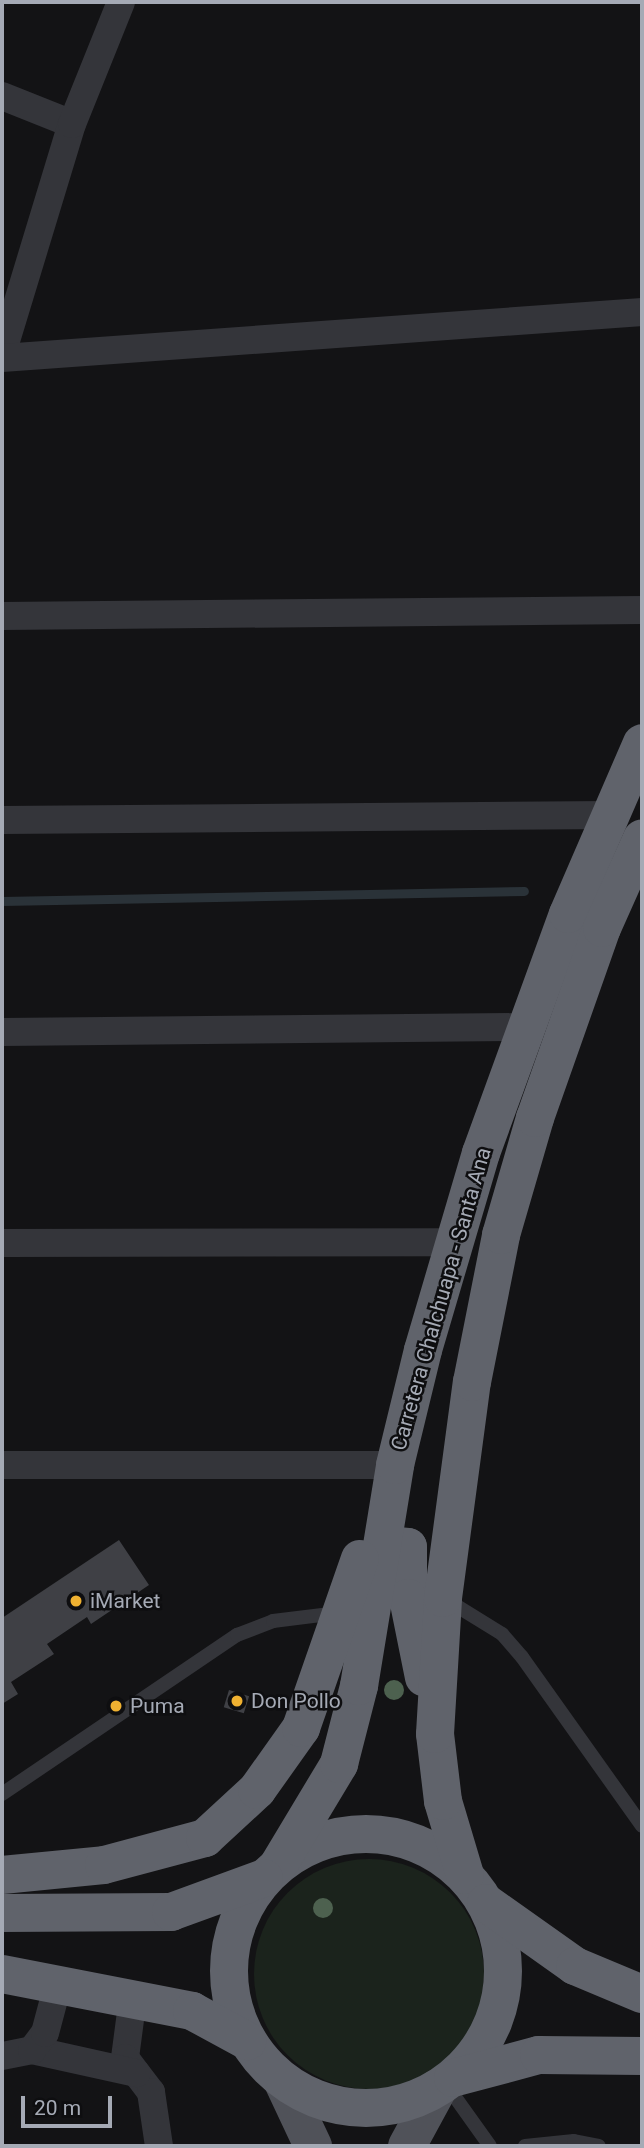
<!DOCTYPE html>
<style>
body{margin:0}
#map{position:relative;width:644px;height:2148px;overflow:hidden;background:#131315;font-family:Roboto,sans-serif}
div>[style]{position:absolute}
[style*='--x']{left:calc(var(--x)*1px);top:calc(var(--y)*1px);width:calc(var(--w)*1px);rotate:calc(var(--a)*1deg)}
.green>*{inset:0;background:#1b231c}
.round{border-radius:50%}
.stream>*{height:9px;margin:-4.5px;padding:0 4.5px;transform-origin:4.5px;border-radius:4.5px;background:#2a3238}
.building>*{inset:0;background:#3f4045;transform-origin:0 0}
.lane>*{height:14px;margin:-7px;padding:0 7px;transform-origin:7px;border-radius:7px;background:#34353a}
.street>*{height:28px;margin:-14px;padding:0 14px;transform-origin:14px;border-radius:14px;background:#34353a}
.primary>*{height:38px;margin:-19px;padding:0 19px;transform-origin:19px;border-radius:19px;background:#505259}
.highway>*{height:38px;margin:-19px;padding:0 19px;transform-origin:19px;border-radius:19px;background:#60636b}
.highway>.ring{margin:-19px;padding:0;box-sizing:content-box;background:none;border:38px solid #60636b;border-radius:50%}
.trees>*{width:20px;height:20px;margin:-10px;border-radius:50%;background:#4d614f}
.dots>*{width:19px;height:19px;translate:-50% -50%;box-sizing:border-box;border:4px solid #0e0e10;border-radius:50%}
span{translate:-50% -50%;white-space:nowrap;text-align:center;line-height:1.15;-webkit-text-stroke:5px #0e0e10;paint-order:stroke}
.street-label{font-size:21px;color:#a5aab5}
.poi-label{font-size:21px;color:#a5aab5}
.left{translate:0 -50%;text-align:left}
.frame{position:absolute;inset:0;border:4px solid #a5aab5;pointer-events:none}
.scale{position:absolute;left:21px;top:2096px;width:91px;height:32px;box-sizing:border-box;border:4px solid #a5aab5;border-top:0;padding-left:9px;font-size:21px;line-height:24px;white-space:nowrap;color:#a5aab5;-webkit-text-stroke:5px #0e0e10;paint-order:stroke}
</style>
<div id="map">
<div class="green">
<div class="round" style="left:254px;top:1859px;width:230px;height:230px"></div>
</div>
<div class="stream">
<div style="--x:2;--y:901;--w:522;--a:-1.1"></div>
</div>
<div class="building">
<div style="clip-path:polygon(119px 1540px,149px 1585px,91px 1624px,87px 1617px,47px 1644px,54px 1654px,11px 1682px,18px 1694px,2px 1704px,2px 1618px)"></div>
<div style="left:229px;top:1690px;width:21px;height:18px;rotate:17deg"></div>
</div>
<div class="lane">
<div style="--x:447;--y:1600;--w:65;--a:31.7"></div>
<div style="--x:502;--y:1634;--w:30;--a:49"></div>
<div style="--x:522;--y:1657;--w:207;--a:54.6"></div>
<div style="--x:2;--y:1794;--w:284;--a:-34.1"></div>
<div style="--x:237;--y:1635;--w:39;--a:-21"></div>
<div style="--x:273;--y:1621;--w:64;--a:-7.1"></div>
<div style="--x:445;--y:2083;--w:77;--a:54.5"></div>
<div style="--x:525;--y:2146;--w:49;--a:-5.8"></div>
<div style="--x:574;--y:2141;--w:25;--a:11"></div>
</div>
<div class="street">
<div style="--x:2;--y:96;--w:75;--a:21.8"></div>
<div style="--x:2;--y:354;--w:240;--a:-73.1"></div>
<div style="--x:72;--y:124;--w:131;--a:-68.1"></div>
<div style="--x:2;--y:358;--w:642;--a:-4.11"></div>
<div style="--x:2;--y:616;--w:640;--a:-0.54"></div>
<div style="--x:2;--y:820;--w:608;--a:-0.47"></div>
<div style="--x:2;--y:1032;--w:523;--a:-0.55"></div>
<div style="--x:2;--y:1243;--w:451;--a:-0.1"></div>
<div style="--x:2;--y:1465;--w:393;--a:0"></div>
<div style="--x:133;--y:1997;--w:62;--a:97.5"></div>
<div style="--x:125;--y:2058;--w:43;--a:52.6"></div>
<div style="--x:151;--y:2092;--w:55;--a:81.6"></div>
<div style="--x:32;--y:2050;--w:107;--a:12.5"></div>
<div style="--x:2;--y:2056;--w:31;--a:-11"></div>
<div style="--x:32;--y:2050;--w:21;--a:-53"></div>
<div style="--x:45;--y:2033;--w:51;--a:-75.1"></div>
</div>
<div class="primary">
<div style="--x:282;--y:2080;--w:73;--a:64.8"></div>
<div style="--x:407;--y:2146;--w:67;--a:-61.5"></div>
</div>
<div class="highway">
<div style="--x:366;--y:1566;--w:30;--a:-45"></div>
<div style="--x:387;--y:1545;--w:21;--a:5"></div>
<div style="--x:408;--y:1547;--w:51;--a:90"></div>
<div style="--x:408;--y:1598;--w:81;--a:78.6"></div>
<div class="ring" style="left:229px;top:1834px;width:236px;height:236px"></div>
<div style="--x:279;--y:1864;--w:117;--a:-59"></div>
<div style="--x:339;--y:1764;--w:81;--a:-75.6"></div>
<div style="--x:359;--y:1686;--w:224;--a:-80.7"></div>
<div style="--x:395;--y:1465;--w:118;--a:-76.3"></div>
<div style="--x:423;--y:1350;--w:205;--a:-73.6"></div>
<div style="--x:481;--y:1153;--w:254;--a:-70"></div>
<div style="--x:568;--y:914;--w:186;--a:-66.6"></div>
<div style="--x:2;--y:1875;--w:102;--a:-5.6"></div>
<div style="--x:104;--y:1865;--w:105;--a:-15"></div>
<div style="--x:205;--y:1838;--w:71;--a:-42.7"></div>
<div style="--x:257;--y:1790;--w:76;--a:-54.6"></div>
<div style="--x:301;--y:1728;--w:179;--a:-70.8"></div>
<div style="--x:465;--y:1875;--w:77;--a:-106.6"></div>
<div style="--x:443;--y:1801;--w:67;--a:-96.8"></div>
<div style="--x:435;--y:1734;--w:136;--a:-86.6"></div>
<div style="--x:443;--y:1598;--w:218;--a:-82.4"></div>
<div style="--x:472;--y:1382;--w:150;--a:-78.8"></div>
<div style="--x:501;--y:1235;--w:122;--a:-73.8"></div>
<div style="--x:535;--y:1118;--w:201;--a:-70.6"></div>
<div style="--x:602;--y:928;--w:98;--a:-66"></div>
<div style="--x:486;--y:1903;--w:109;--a:35.3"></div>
<div style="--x:575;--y:1966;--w:73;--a:22.7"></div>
<div style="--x:2;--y:1913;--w:169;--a:-0.3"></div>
<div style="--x:171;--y:1912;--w:99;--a:-20.1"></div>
<div style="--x:2;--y:1974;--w:194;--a:11"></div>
<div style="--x:192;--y:2011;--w:63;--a:28.6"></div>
<div style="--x:453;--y:2078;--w:89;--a:-15"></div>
<div style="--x:539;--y:2055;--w:103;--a:0.6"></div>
</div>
<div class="trees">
<div style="left:394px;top:1690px"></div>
<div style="left:323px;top:1908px"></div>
</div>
<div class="dots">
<div style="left:76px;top:1601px;background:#efb131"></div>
<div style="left:237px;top:1701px;background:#efb131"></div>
<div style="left:116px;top:1706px;background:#efb131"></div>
</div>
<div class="street-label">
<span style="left:441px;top:1299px;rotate:-74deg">Carretera Chalchuapa - Santa Ana</span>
</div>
<div class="poi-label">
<span class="left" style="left:90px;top:1601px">iMarket</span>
<span class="left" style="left:251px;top:1701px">Don Pollo</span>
<span class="left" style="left:130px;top:1706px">Puma</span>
</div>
<div class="frame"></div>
<div class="scale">20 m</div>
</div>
